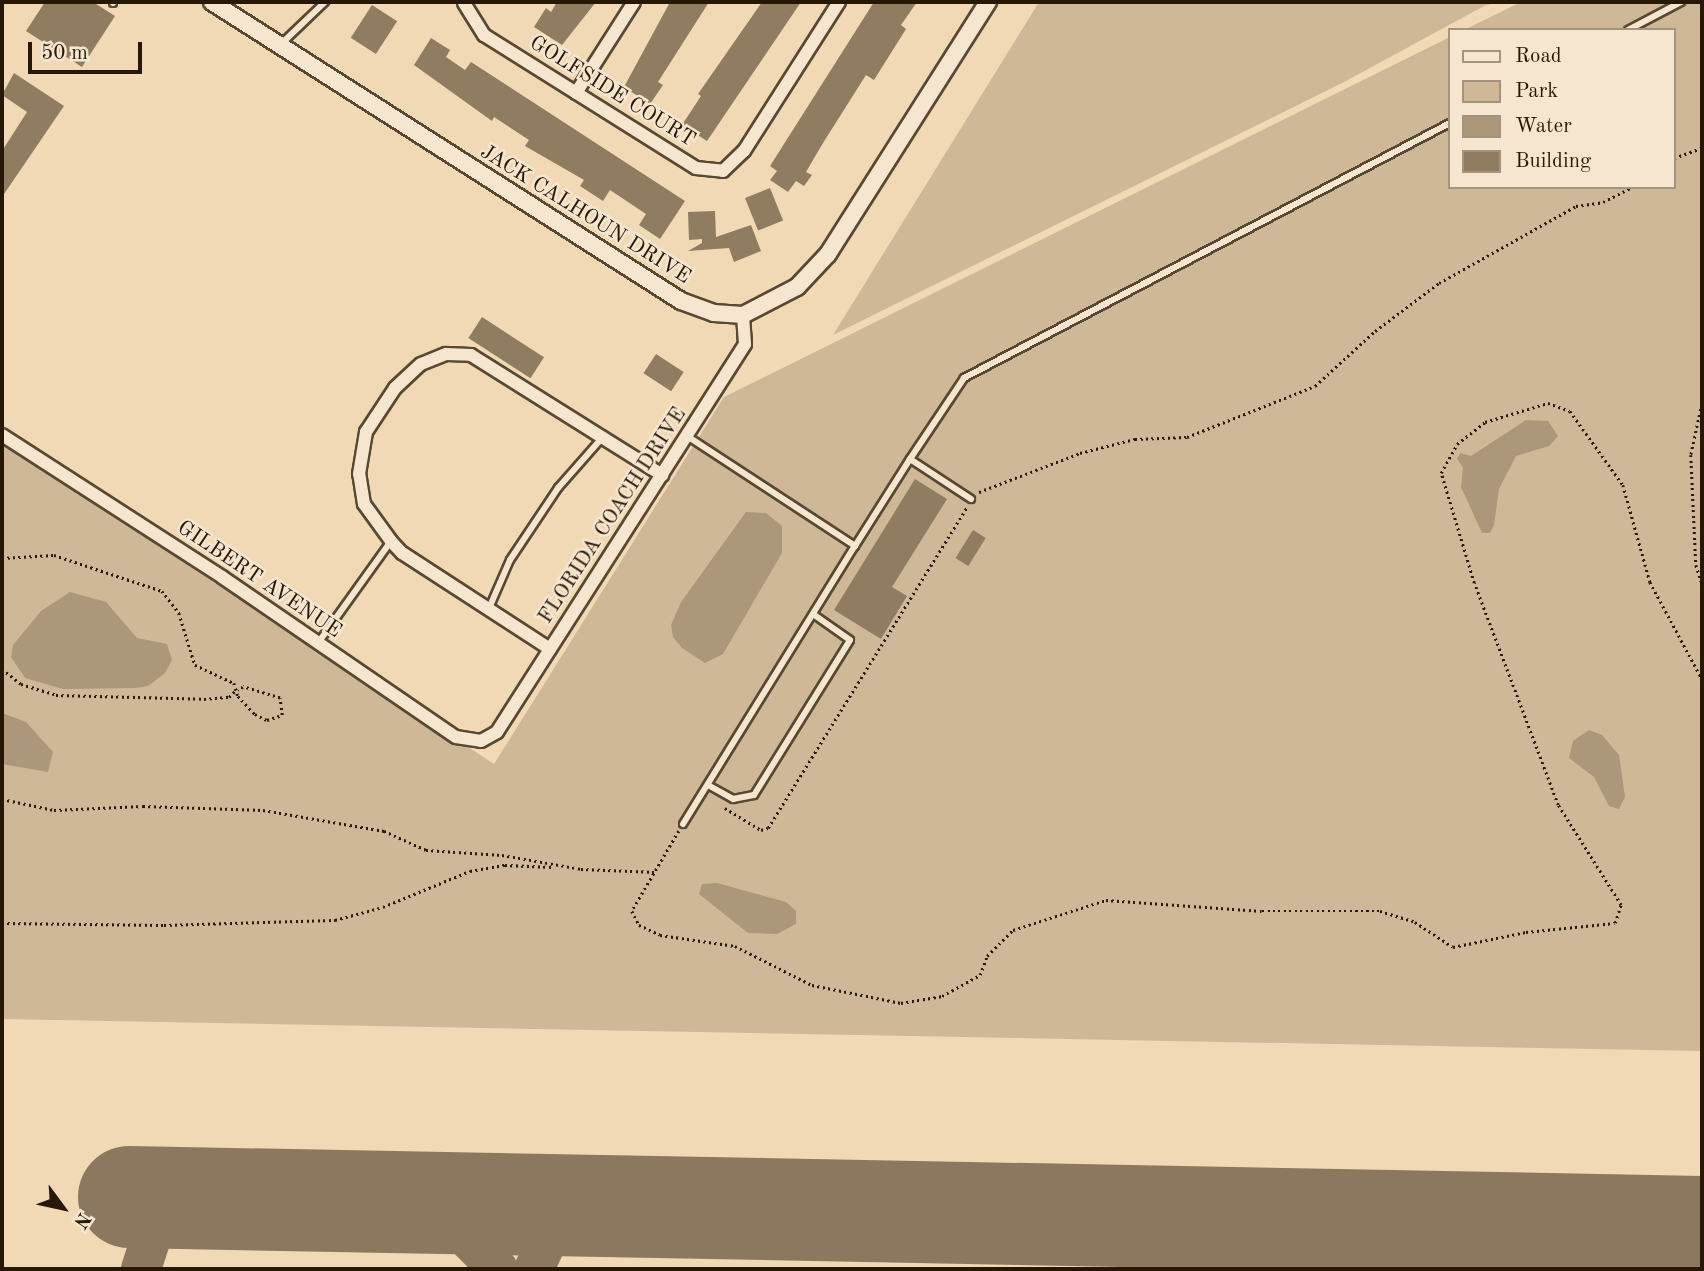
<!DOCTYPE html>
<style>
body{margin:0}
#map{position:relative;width:1704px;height:1271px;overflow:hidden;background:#f1d9b6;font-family:"Old Standard TT",serif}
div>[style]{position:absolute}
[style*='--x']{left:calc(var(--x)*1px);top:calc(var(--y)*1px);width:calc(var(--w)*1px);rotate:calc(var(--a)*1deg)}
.green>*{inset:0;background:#ceb898}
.water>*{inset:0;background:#ac977a}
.taxiway>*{height:40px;margin:-20px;padding:0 20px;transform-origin:20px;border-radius:20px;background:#8c785e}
.runway>*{height:102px;margin:-51px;padding:0 51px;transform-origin:51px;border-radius:51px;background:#8c785e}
.building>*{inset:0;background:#907c61;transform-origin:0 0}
.path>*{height:2.5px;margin-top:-1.25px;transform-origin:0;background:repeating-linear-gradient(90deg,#261805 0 2px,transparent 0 5.5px)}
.roads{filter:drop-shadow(2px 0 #594831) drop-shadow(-2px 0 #594831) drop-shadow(0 2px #594831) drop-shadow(0 -2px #594831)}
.service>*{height:6px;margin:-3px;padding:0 3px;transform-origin:3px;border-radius:3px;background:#f6e6d0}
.minor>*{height:12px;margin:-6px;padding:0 6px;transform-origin:6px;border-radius:6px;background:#f6e6d0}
.tertiary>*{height:16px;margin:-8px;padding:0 8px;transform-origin:8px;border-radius:8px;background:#f6e6d0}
span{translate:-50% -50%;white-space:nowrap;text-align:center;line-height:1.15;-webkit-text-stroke:5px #f6e6d0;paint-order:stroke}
.street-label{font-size:21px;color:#261805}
.frame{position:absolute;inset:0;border:4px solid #261805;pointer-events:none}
.legend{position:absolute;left:1448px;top:28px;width:228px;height:161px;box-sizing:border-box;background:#f6e6d0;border:2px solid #a3947f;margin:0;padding:9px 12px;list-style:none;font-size:21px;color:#261805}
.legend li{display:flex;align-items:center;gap:14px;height:35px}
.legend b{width:35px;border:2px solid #a3947f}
.north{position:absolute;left:28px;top:1173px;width:70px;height:70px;-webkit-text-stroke:5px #f6e6d0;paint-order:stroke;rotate:123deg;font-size:19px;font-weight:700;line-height:28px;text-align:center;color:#261805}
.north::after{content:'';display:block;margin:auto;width:24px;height:32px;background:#261805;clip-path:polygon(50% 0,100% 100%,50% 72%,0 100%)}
.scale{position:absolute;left:28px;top:42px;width:114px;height:32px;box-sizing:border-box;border:4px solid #261805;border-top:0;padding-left:9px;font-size:21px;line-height:24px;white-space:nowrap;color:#261805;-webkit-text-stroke:5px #f6e6d0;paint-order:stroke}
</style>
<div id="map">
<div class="green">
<div style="clip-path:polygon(1039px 2px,1504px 2px,1486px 5px,1344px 82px,833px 335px)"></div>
<div style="clip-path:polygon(1521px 2px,1702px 2px,1702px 1051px,2px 1019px,2px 442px,494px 764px,724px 397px,1450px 37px,1450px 187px,1674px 187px,1674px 30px,1464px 30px)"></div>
</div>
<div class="water">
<div style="clip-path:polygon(1526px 420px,1548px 421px,1558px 436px,1549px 446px,1516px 456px,1499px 489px,1494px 525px,1490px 533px,1482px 533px,1461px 487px,1463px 468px,1457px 458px,1461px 453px,1471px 456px)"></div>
<div style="clip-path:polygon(746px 512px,766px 513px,782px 526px,782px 553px,723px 654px,705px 663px,682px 648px,673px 637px,671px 625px,681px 602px)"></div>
<div style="clip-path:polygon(70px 592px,106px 602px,137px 638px,167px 644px,172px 660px,165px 673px,148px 686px,135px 688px,63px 689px,25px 678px,11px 657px,13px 645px,41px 611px)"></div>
<div style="clip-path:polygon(2px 713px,26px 722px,53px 752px,48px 772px,2px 764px)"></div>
<div style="clip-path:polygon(1589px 730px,1602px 735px,1619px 755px,1625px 797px,1619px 809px,1609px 806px,1594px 777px,1569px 758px,1573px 741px)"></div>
<div style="clip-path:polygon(717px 883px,786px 902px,796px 911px,796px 924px,777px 934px,748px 933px,699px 894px,702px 884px)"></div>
</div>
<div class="taxiway">
<div style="--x:329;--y:1204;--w:102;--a:3.4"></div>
<div style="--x:431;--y:1210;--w:23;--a:31"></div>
<div style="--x:451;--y:1222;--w:66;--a:45"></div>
<div style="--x:961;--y:1216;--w:156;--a:1.8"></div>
<div style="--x:1117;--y:1221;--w:37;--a:31"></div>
<div style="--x:1149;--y:1240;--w:33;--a:61"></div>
<div style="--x:1696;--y:1229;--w:6;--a:9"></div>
<div style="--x:141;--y:1269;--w:39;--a:-72"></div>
<div style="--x:534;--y:1269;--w:38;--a:-65"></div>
<div style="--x:550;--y:1234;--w:38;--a:-35"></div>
<div style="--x:581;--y:1212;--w:160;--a:-0.4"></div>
<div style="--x:1171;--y:1269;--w:42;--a:-54.8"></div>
<div style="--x:1195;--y:1235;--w:34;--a:-24"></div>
<div style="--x:1226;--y:1221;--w:150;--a:1.1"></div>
</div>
<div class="runway">
<div style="--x:129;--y:1197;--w:1573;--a:1.09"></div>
</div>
<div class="building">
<div style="clip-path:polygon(45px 2px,93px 2px,115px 16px,82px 67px,26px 31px)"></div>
<div style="clip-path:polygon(557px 2px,596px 2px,562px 45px,534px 27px,546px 8px,551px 12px)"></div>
<div style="clip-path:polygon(670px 2px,709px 2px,658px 82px,663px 85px,650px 104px,624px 87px)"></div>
<div style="clip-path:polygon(762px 2px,801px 2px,707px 141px,682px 125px,701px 96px,698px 94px)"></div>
<div style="clip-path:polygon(874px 2px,917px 2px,901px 25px,906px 29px,874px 80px,866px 75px,823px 143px,806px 172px,812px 175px,804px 186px,796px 181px,788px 192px,770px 180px,777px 171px,770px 166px)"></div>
<div style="left:372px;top:5px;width:30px;height:39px;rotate:33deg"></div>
<div style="clip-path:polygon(431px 38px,450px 50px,446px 57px,465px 70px,471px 62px,685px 201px,660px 239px,639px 225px,646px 214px,610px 190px,603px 201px,580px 186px,584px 180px,525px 146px,529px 140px,494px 117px,492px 121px,414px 65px)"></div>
<div style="clip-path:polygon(14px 73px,64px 106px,2px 197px,2px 151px,27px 112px,2px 95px)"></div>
<div style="left:770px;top:188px;width:35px;height:27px;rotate:68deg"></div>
<div style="clip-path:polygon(715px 211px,716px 237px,751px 225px,761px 251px,734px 262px,729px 248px,688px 251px,702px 243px,702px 239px,689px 240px,688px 212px)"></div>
<div style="left:482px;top:317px;width:74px;height:25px;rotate:33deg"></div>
<div style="left:656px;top:354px;width:33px;height:23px;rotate:33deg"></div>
<div style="clip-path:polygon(915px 479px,947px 499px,892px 587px,907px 596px,881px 639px,834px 610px)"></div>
<div style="left:973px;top:530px;width:15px;height:33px;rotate:32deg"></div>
</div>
<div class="path">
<div style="--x:1674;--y:158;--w:30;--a:-20"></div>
<div style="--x:1702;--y:404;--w:52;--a:102.2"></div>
<div style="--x:1691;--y:455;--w:110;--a:87.4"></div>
<div style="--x:1696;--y:565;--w:19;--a:72"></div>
<div style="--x:979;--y:492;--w:108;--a:-21.1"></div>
<div style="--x:1080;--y:453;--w:57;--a:-14.3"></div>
<div style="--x:1135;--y:439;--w:52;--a:-2.2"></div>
<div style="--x:1187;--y:437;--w:138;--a:-21.7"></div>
<div style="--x:1315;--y:386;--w:81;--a:-42.5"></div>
<div style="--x:1375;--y:331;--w:80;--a:-36.9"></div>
<div style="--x:1439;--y:283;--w:157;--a:-29.3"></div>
<div style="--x:1576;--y:206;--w:27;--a:-8"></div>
<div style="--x:1603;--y:202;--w:33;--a:-27"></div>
<div style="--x:2;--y:558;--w:52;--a:-3.3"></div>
<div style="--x:54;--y:555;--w:114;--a:18.4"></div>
<div style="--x:162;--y:591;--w:28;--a:52"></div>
<div style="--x:179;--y:613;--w:54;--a:72.9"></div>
<div style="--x:195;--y:665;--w:43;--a:24.8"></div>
<div style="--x:234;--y:683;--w:14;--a:73"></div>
<div style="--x:238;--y:696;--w:25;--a:47"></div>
<div style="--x:255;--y:714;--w:13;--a:27"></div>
<div style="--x:267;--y:720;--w:16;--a:-18"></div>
<div style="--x:282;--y:715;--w:17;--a:-97"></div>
<div style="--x:280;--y:698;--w:39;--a:-163"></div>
<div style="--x:243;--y:687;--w:6;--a:141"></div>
<div style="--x:2;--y:669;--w:24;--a:38"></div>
<div style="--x:21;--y:684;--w:37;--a:17"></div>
<div style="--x:56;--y:695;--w:148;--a:1.5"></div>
<div style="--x:204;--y:699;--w:25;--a:-5"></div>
<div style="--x:229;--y:697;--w:8;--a:-45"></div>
<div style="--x:2;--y:799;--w:53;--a:11.9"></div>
<div style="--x:54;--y:810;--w:89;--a:-2.6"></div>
<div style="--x:143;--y:806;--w:120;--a:1.9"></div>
<div style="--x:263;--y:810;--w:123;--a:9.8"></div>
<div style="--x:384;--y:831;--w:46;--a:24.3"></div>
<div style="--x:426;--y:850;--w:76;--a:3.8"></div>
<div style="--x:502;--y:855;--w:80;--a:10"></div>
<div style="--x:581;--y:869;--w:75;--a:2.3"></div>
<div style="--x:725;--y:808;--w:42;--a:31.4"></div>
<div style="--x:761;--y:830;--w:7;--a:-16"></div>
<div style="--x:768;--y:828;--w:378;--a:-58.2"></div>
<div style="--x:679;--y:831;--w:93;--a:120.4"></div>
<div style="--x:632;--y:911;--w:16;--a:63"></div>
<div style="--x:639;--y:925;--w:23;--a:25"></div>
<div style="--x:660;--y:935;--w:76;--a:8.3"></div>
<div style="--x:735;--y:946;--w:86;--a:26.9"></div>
<div style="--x:812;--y:985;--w:91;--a:11.4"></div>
<div style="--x:901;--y:1003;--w:42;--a:-9.7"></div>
<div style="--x:942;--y:996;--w:43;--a:-28.9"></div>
<div style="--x:980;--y:975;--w:20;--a:-70"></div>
<div style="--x:987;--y:956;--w:37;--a:-45"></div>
<div style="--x:1013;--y:930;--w:98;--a:-17.9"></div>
<div style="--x:1106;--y:900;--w:156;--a:4"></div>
<div style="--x:1262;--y:911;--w:118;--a:0"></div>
<div style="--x:1380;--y:911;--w:37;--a:17"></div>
<div style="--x:1415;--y:922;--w:45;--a:33.3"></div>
<div style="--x:1453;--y:947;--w:75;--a:-11.6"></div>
<div style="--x:1526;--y:932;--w:89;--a:-5.8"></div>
<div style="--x:1615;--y:923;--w:19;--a:-72"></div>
<div style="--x:1621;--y:905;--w:118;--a:-122.2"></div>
<div style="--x:1558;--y:805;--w:237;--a:-110.7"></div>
<div style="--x:1474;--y:583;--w:115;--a:-106.7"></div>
<div style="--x:1441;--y:473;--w:33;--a:-61"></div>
<div style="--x:1457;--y:444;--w:36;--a:-38"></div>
<div style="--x:1485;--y:422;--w:66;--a:-16.8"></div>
<div style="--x:1548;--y:403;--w:23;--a:20"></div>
<div style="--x:1570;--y:411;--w:91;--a:54.4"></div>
<div style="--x:1623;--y:485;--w:101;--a:74.4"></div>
<div style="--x:1650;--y:582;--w:110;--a:61.8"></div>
<div style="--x:2;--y:923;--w:162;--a:0.7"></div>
<div style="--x:164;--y:925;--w:171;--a:-1.7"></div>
<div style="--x:335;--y:920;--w:50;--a:-15.2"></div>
<div style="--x:383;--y:907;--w:94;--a:-22.5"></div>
<div style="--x:470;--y:871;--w:36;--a:-10"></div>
<div style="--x:505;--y:865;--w:47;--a:2.4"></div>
</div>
<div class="roads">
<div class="service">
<div style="--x:113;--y:3;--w:1;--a:-90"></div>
<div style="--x:1628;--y:30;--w:60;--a:-27.8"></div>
<div style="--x:281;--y:44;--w:61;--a:-43.7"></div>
<div style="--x:687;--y:436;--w:201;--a:33.2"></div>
<div style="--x:855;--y:546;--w:103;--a:-57.7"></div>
<div style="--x:910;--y:459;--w:73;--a:33.3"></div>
<div style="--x:910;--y:459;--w:97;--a:-56.3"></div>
<div style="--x:964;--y:378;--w:549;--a:-27.69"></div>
<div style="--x:490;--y:606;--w:50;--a:-66.5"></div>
<div style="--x:510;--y:560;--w:87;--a:-56.3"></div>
<div style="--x:558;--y:488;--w:67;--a:-48.7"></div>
<div style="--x:318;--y:643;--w:125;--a:-54.4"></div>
<div style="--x:708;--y:785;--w:29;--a:29"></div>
<div style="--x:733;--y:799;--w:21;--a:-11"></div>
<div style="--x:754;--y:795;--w:182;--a:-58.2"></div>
<div style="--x:850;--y:640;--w:45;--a:-144.9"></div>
<div style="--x:683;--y:824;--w:327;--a:-58.3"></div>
</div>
<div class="minor">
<div style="--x:464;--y:3;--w:38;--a:58"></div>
<div style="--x:484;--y:35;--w:250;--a:32.1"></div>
<div style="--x:696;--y:168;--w:27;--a:6"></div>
<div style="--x:723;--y:171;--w:29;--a:-44"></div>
<div style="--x:744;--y:151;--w:177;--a:-57.5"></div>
<div style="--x:576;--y:93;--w:108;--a:-57.5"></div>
<div style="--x:2;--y:435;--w:262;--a:32.8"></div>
<div style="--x:222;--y:577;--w:283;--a:34.4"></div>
<div style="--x:456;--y:737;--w:25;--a:9"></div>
<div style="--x:481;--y:741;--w:18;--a:-29"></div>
<div style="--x:497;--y:732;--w:460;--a:-57.4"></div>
<div style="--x:745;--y:344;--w:29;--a:-94"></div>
<div style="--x:550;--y:649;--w:176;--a:-147"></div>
<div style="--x:402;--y:553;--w:16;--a:-133"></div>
<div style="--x:391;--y:541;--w:46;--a:-126.1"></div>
<div style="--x:364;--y:504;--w:30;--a:-99"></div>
<div style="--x:359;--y:474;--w:43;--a:-80.5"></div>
<div style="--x:366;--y:432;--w:53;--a:-56.6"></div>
<div style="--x:395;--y:388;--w:35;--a:-43"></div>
<div style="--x:421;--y:364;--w:27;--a:-22"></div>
<div style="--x:446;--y:354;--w:25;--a:2"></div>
<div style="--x:471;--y:355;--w:226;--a:32.1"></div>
</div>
<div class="tertiary">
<div style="--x:212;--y:2;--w:556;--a:32.52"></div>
<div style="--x:681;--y:301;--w:35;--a:20"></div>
<div style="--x:714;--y:313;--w:29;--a:4"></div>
<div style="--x:743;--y:315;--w:61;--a:-27.4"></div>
<div style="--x:797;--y:287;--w:45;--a:-46.8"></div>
<div style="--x:828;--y:254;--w:299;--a:-57.6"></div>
</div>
</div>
<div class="street-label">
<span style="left:612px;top:92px;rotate:32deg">GOLFSIDE COURT</span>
<span style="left:585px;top:215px;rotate:32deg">JACK CALHOUN DRIVE</span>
<span style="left:613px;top:516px;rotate:-57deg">FLORIDA COACH DRIVE</span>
<span style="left:259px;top:580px;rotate:34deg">GILBERT AVENUE</span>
</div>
<div class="frame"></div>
<ul class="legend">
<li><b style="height:9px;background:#f6e6d0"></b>Road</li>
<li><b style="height:19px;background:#ceb898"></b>Park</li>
<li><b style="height:19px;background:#ac977a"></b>Water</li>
<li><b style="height:19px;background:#907c61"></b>Building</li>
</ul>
<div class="north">N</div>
<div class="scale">50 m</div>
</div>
